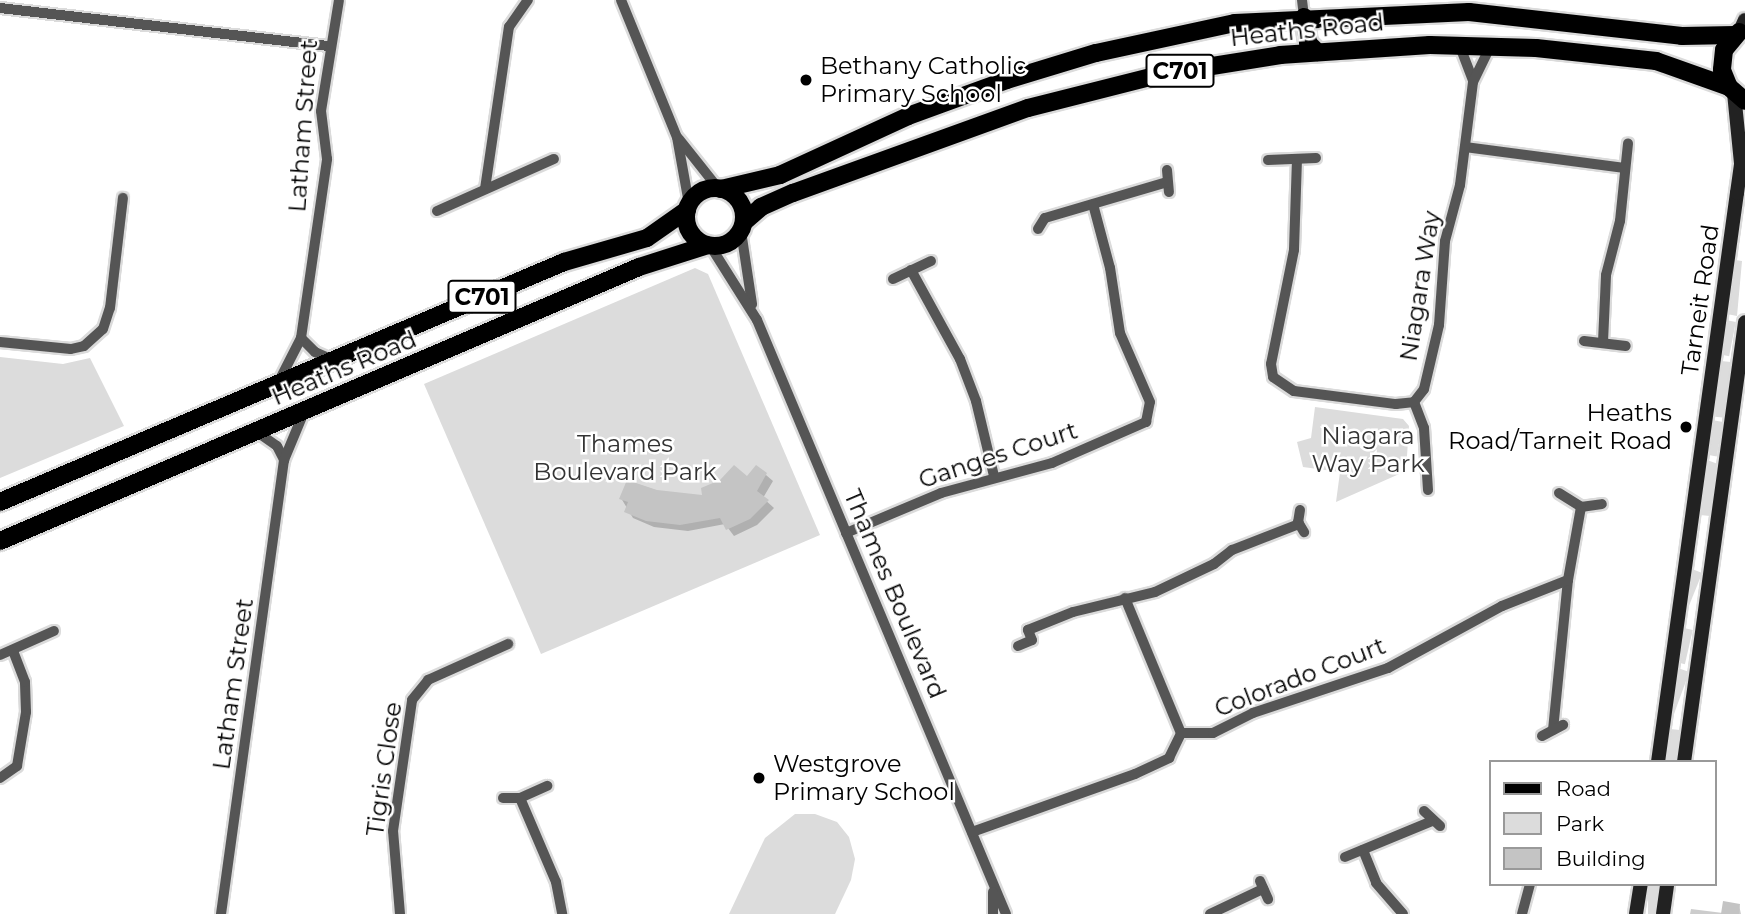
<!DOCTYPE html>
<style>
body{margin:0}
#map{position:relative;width:1745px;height:914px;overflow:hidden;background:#fff;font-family:Montserrat,sans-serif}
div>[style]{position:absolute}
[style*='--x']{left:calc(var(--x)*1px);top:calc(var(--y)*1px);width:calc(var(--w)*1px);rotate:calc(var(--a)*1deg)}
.green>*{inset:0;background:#dcdcdc;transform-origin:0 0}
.shadow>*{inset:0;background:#0003}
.building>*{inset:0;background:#c4c4c4}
.roads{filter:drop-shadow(2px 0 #dbdbdb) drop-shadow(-2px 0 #dbdbdb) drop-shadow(0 2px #dbdbdb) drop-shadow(0 -2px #dbdbdb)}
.minor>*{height:10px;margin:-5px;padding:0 5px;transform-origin:5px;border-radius:5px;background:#555}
.secondary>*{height:14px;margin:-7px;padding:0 7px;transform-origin:7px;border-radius:7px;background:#222}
.primary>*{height:18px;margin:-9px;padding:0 9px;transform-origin:9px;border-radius:9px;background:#000}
.primary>.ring{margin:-9px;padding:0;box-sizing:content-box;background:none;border:18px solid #000;border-radius:50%}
.dots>*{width:19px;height:19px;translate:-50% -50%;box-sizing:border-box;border:4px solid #fff;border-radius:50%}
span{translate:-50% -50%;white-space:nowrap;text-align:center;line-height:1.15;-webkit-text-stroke:5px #fff;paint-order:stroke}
.shield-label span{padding:2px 5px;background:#fff;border:2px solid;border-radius:5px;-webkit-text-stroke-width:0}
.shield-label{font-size:23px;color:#000;font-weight:700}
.street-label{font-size:24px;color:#000}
.poi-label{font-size:24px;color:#000}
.left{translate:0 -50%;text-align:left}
.right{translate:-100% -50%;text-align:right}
.park-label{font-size:24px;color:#333}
.legend{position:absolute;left:1489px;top:760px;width:228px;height:126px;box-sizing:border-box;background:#fff;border:2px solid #999;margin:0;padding:9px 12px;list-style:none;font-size:21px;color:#000}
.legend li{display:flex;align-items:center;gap:14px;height:35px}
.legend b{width:35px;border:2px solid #999}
</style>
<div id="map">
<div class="green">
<div style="clip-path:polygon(1735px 260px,1742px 261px,1737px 316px,1727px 314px)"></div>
<div style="clip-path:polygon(695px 268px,708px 274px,820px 535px,541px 654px,424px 384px)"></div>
<div style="left:1726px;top:320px;width:10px;height:35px;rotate:11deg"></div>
<div style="clip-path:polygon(0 357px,63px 364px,90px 358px,124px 426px,0 478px)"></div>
<div style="left:1721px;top:361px;width:10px;height:56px;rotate:6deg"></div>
<div style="clip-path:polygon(1315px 407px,1403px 419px,1409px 426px,1406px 471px,1336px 502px,1340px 472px,1303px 467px,1297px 442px,1311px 438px)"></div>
<div style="left:1712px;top:420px;width:11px;height:35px;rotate:10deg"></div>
<div style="clip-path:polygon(1707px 460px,1718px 464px,1710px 516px,1700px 515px)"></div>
<div style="left:1692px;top:569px;width:11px;height:55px;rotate:22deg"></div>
<div style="left:1684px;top:628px;width:9px;height:35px;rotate:13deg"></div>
<div style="left:1678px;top:668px;width:12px;height:55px;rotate:20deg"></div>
<div style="left:1670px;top:729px;width:10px;height:33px;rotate:6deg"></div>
<div style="clip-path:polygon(795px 814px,815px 814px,837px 822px,849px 837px,855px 859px,851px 880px,835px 914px,729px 914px,765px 838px)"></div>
<div style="left:1648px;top:884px;width:11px;height:30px"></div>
</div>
<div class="shadow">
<div style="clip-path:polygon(766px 475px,773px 481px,763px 498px,774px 508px,757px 525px,734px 536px,725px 524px,688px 531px,654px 527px,633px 518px,621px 498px,656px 492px,704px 497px)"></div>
<div style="clip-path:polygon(1739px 905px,1741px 914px,1690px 914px,1691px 909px,1723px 913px)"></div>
</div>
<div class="building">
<div style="clip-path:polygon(734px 465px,747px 476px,756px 465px,767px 473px,757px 491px,769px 500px,750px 519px,726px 530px,720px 518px,680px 525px,646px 521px,624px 512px,628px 502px,619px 499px,627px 480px,657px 490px,702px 495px,701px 488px,720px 480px)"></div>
<div style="clip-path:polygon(1723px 901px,1740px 904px,1739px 914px,1721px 914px)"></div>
</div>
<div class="roads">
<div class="minor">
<div style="--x:621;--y:0;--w:148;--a:67.8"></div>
<div style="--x:677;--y:137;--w:68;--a:79.8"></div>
<div style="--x:1302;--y:0;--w:17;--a:83"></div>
<div style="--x:0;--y:8;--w:331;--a:6.6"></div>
<div style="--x:1459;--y:44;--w:39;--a:69"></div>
<div style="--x:679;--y:139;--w:63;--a:51.5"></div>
<div style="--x:1465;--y:147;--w:161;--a:7.5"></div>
<div style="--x:1297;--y:159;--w:91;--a:91.9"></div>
<div style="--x:1294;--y:250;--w:116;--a:101.4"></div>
<div style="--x:1271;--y:364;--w:13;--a:81"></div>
<div style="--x:1273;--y:377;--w:25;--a:34"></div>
<div style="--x:1294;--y:391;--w:103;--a:7.3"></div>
<div style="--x:1396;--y:404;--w:18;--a:-6"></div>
<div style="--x:1268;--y:160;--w:48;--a:-2.4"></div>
<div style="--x:1167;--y:170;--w:22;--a:85"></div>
<div style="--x:485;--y:189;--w:164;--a:-81.6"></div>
<div style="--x:509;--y:27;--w:33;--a:-55"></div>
<div style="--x:437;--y:211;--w:128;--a:-24"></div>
<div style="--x:1038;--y:229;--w:13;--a:-58"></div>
<div style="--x:1045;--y:218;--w:127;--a:-16.4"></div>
<div style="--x:741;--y:231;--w:74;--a:81.4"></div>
<div style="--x:711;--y:247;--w:86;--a:57.8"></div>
<div style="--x:757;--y:320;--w:644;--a:67.26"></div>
<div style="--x:911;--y:270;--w:102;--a:61.2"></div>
<div style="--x:960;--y:359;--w:45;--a:69.1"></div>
<div style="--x:976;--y:401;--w:77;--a:76.5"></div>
<div style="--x:893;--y:279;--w:42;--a:-25.3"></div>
<div style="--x:301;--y:338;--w:20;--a:45"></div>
<div style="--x:315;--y:352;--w:20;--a:24"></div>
<div style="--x:1584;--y:341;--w:42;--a:6.8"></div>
<div style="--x:0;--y:342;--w:71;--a:5.6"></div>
<div style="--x:71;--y:349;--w:13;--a:-13"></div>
<div style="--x:84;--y:346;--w:25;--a:-42"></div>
<div style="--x:103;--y:329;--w:22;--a:-72"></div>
<div style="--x:110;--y:308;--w:111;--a:-83.3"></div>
<div style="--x:1603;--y:342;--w:67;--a:-87.4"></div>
<div style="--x:1606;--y:275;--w:56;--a:-75.5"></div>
<div style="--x:1620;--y:221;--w:78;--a:-84.1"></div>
<div style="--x:278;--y:383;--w:51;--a:-62.9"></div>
<div style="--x:301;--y:338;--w:181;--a:-81.7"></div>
<div style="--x:327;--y:159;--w:48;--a:-97.1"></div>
<div style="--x:321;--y:111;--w:112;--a:-80.8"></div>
<div style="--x:257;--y:432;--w:24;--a:35"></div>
<div style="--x:277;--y:446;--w:16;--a:63"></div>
<div style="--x:1428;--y:490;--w:62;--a:-93.7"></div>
<div style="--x:1424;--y:428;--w:28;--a:-111"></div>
<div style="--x:1414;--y:402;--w:16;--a:-52"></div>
<div style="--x:1424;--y:389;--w:66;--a:-76.8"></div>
<div style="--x:1439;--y:325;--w:84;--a:-85.9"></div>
<div style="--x:1445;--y:241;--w:58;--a:-75"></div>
<div style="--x:1460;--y:185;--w:104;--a:-82.8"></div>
<div style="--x:1473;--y:82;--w:41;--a:-64.1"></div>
<div style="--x:1559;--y:493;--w:26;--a:32"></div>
<div style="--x:1581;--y:507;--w:21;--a:-8"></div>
<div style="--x:1300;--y:510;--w:12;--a:99"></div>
<div style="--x:1298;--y:522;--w:12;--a:59"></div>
<div style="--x:846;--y:533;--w:103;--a:-22.8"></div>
<div style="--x:941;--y:493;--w:115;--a:-15.1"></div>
<div style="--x:1052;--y:463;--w:103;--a:-23.6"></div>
<div style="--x:1146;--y:422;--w:20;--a:-79"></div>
<div style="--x:1150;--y:402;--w:75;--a:-113.5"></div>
<div style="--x:1120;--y:333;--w:66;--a:-98.7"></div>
<div style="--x:1110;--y:268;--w:66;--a:-104.9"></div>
<div style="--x:1125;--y:598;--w:146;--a:67.5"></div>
<div style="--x:1018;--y:646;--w:15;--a:-23"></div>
<div style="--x:1032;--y:640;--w:11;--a:-112"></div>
<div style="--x:1028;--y:630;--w:48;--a:-21.8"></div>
<div style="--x:1073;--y:612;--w:84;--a:-13.7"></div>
<div style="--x:1155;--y:592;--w:65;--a:-25.4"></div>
<div style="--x:1214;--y:564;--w:23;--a:-38"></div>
<div style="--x:1232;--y:550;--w:72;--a:-21.2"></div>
<div style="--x:0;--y:655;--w:59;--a:-24"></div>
<div style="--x:1553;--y:730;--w:151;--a:-84.3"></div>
<div style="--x:1568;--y:580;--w:74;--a:-79.9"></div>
<div style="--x:1542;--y:736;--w:24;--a:-28"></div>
<div style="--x:0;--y:778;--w:21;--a:-35"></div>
<div style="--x:17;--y:766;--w:55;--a:-80.5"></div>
<div style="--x:26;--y:712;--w:30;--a:-92"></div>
<div style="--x:25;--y:682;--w:34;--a:-111"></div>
<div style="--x:503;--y:798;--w:17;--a:0"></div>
<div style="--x:520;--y:798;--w:30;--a:-24"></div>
<div style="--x:520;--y:798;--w:91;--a:66.8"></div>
<div style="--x:556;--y:882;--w:33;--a:79"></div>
<div style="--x:1424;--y:811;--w:22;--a:43"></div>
<div style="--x:972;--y:832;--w:173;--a:-19.6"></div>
<div style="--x:1135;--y:774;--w:38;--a:-25"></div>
<div style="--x:1169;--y:758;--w:28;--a:-64"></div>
<div style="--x:1181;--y:733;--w:32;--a:0"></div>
<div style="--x:1213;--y:733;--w:45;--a:-26.6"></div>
<div style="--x:1253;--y:713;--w:142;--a:-18.4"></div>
<div style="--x:1388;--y:668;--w:130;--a:-28.5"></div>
<div style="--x:1502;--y:606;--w:71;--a:-21.5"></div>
<div style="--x:1363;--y:850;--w:35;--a:68"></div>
<div style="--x:1376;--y:883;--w:41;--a:48.9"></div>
<div style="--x:1345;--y:857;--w:94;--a:-22.5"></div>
<div style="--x:1260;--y:881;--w:20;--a:66"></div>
<div style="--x:993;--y:892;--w:22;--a:90"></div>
<div style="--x:221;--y:914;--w:458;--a:-82.1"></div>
<div style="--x:284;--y:460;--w:52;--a:-67.4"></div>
<div style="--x:400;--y:914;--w:83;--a:-94.8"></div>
<div style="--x:393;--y:831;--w:132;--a:-81.7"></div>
<div style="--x:412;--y:700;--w:26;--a:-51"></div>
<div style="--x:428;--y:680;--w:88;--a:-24.2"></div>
<div style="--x:1210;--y:914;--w:59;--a:-25.3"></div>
<div style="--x:1522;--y:914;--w:31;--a:-75"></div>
</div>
<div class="secondary">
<div style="--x:1740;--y:31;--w:12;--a:-66"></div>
<div style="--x:1658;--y:762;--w:574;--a:-82.1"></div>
<div style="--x:1737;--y:193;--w:30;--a:-82"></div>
<div style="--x:1741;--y:163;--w:70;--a:-95.7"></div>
<div style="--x:1684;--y:762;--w:444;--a:-82.1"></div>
<div style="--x:1636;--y:914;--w:30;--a:-81"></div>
<div style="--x:1663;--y:914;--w:30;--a:-82"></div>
</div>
<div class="primary">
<div style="--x:1304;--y:17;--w:26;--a:81"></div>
<div style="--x:1308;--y:43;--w:13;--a:45"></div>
<div style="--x:1739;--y:32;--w:23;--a:130"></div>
<div style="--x:1724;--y:50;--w:20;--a:96"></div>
<div style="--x:1722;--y:70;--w:18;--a:68"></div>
<div style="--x:1729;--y:87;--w:21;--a:41"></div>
<div class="ring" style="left:686px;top:188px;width:40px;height:40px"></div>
<div style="--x:721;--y:189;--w:61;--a:-13.3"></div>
<div style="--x:780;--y:175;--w:141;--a:-24.7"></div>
<div style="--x:908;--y:116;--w:105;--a:-20"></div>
<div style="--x:1007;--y:80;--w:93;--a:-16.9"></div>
<div style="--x:1096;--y:53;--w:142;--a:-12.2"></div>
<div style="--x:1235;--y:23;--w:234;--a:-2.7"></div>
<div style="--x:1469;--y:12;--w:214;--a:6.4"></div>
<div style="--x:1682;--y:36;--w:53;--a:-1.1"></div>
<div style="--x:744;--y:222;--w:23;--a:-41"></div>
<div style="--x:761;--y:207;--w:35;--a:-24"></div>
<div style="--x:793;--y:193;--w:250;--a:-19.9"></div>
<div style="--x:1028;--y:108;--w:138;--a:-14.2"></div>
<div style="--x:1162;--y:74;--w:120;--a:-9.1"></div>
<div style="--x:1280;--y:55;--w:150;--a:-3.8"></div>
<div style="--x:1430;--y:45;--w:106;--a:1.6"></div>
<div style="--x:1536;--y:48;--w:121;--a:6.2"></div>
<div style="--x:1656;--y:61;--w:77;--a:19.6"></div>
<div style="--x:0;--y:502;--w:613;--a:-23.05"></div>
<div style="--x:564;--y:262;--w:86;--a:-16.1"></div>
<div style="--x:647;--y:238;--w:49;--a:-35"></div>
<div style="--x:0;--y:541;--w:695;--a:-23.21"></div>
<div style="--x:639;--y:267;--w:72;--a:-17.7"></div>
</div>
</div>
<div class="dots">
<div style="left:806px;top:80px;background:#000"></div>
<div style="left:1686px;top:427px;background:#000"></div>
<div style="left:759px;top:778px;background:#000"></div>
</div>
<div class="shield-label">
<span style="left:1180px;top:71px">C701</span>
<span style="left:482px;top:297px">C701</span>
</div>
<div class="street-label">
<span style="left:1307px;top:30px;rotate:-6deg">Heaths Road</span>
<span style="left:303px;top:126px;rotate:-86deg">Latham Street</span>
<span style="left:1420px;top:286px;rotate:-81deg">Niagara Way</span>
<span style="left:1700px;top:300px;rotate:-82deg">Tarneit Road</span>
<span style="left:344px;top:368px;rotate:-23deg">Heaths Road</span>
<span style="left:998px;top:455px;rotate:-18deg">Ganges Court</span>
<span style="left:895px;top:594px;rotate:67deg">Thames Boulevard</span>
<span style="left:1300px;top:677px;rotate:-21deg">Colorado Court</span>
<span style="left:233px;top:684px;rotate:-82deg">Latham Street</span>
<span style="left:384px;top:769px;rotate:-82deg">Tigris Close</span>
</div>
<div class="poi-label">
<span class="left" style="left:820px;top:80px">Bethany Catholic<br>Primary School</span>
<span class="right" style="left:1672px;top:427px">Heaths<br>Road/Tarneit Road</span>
<span class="left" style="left:773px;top:778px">Westgrove<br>Primary School</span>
</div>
<div class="park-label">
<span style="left:1368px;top:450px">Niagara<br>Way Park</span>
<span style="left:625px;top:458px">Thames<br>Boulevard Park</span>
</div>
<ul class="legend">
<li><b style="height:9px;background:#000"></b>Road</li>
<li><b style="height:19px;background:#dcdcdc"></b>Park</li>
<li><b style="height:19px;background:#c4c4c4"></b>Building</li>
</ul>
</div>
